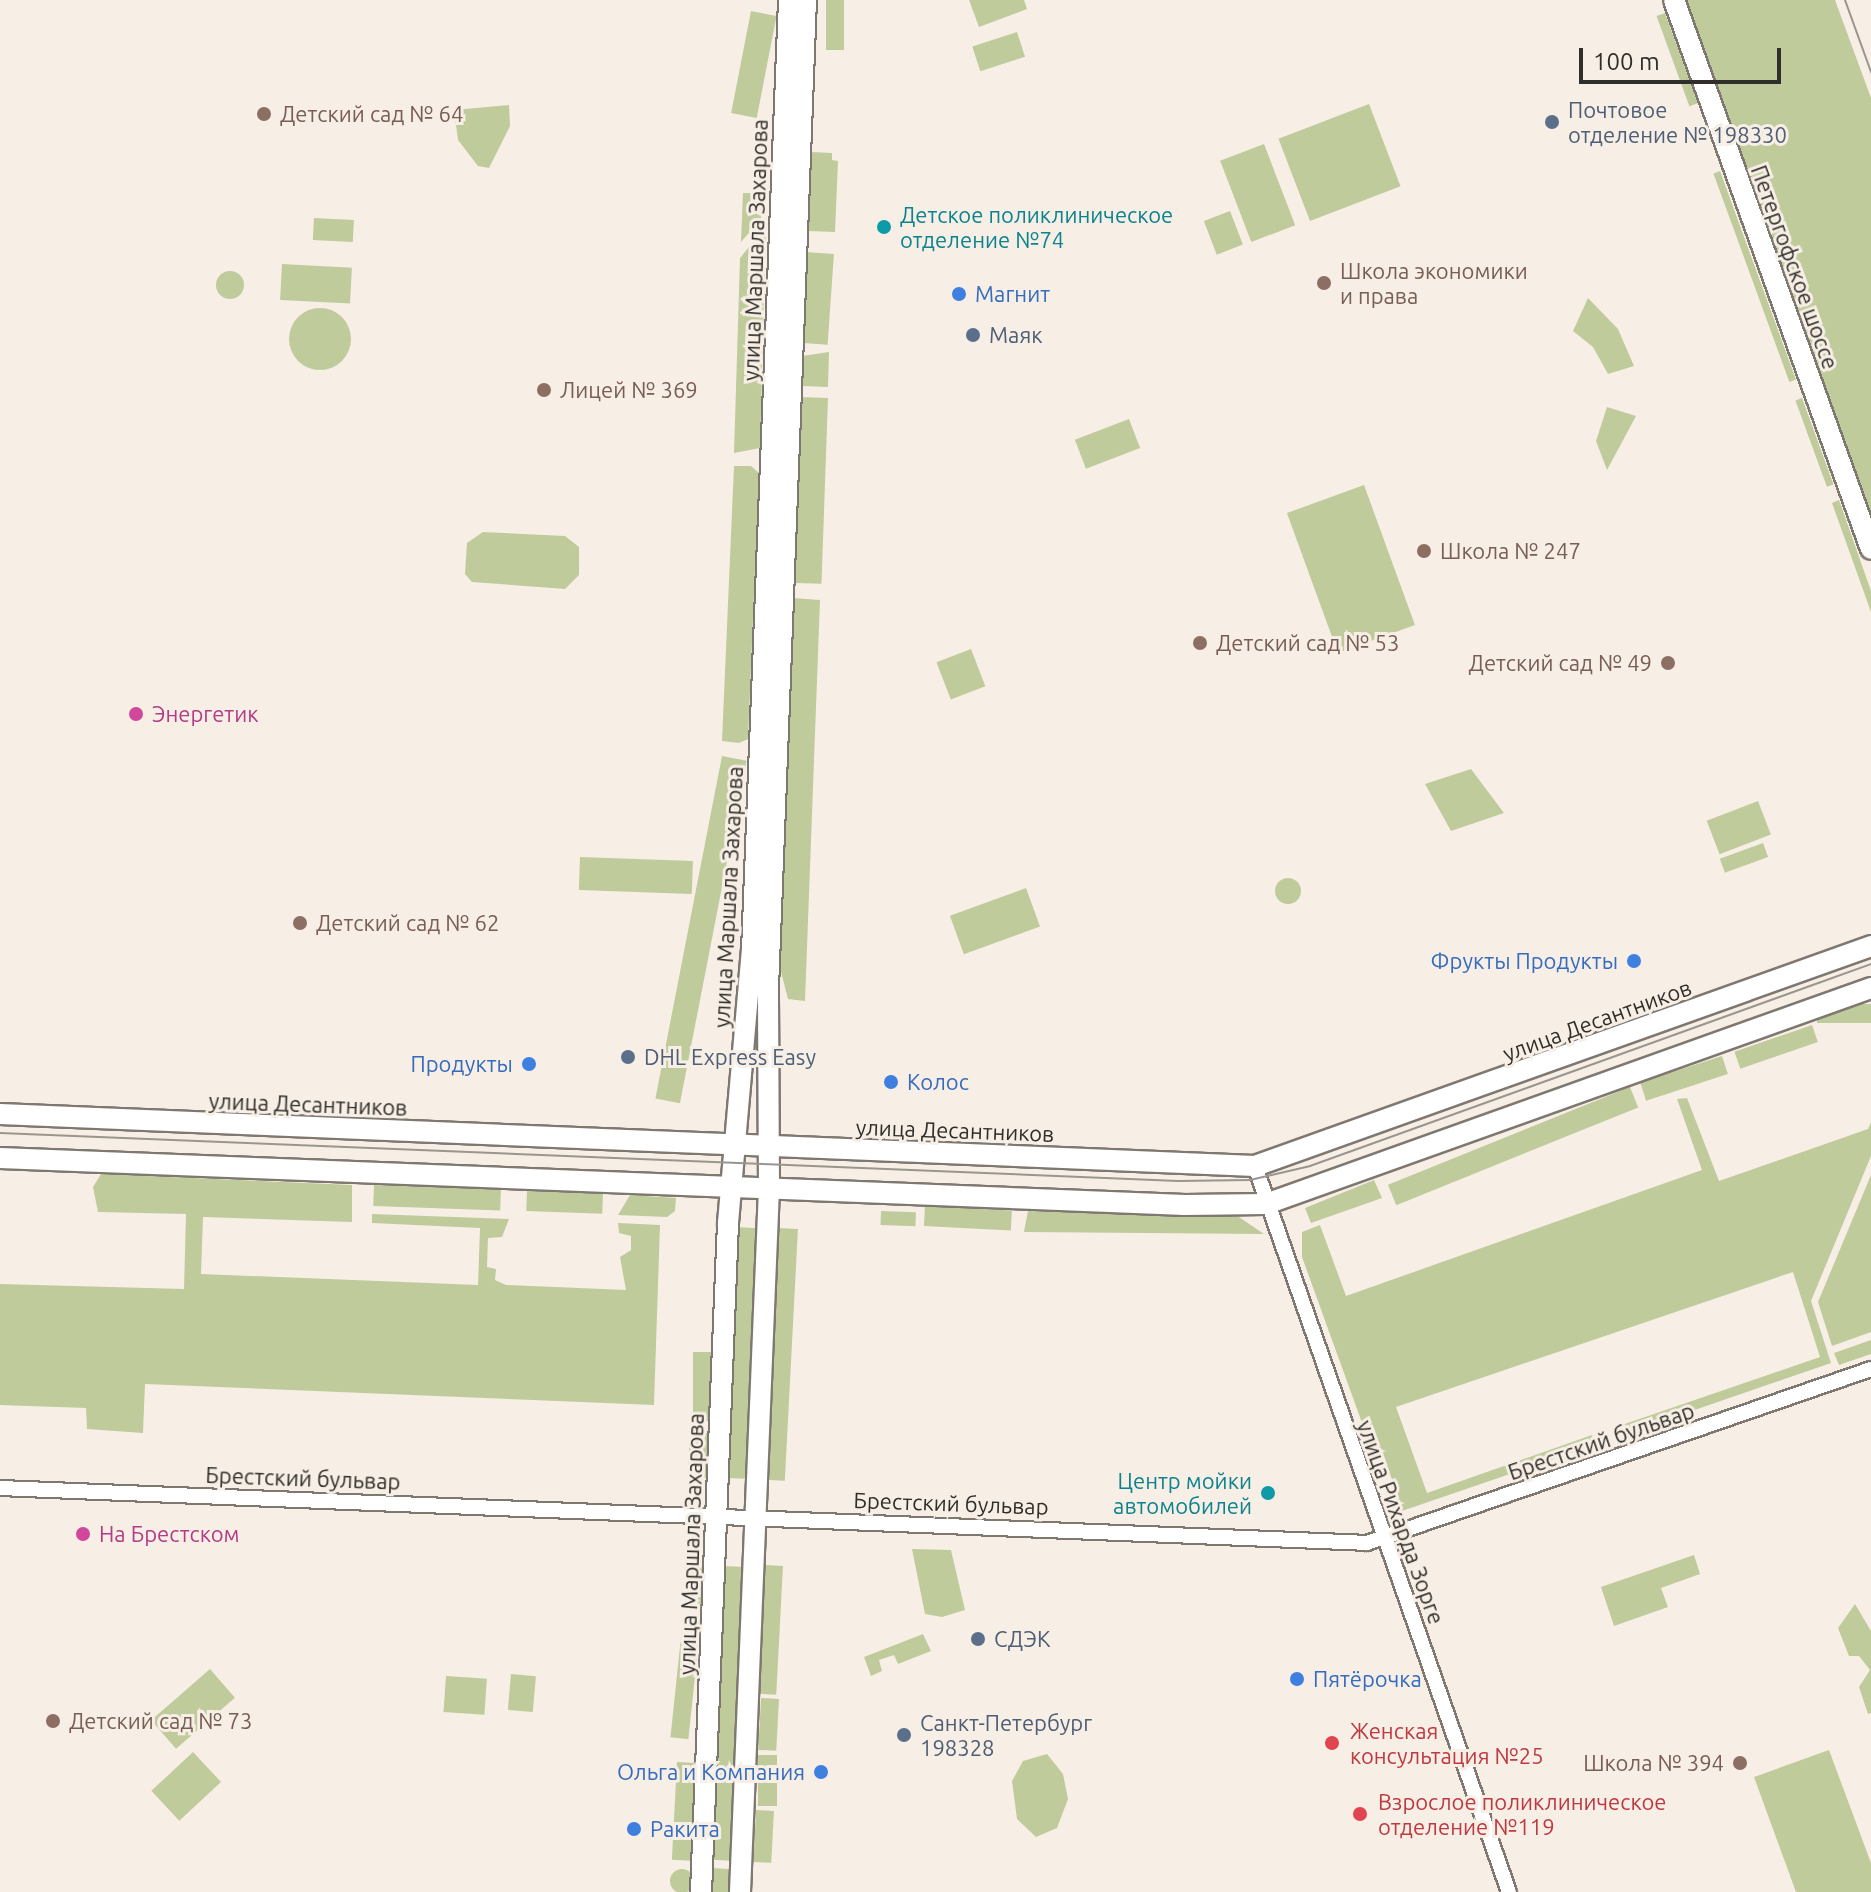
<!DOCTYPE html>
<meta charset="utf-8">
<style>
body{margin:0}
#map{position:relative;width:1871px;height:1892px;overflow:hidden;background:#f7efe6;font-family:Ubuntu,sans-serif}
div>[style]{position:absolute}
[style*='--x']{left:calc(var(--x)*1px);top:calc(var(--y)*1px);width:calc(var(--w)*1px);rotate:calc(var(--a)*1deg)}
.green>*{inset:0;background:#c0cb9c;transform-origin:0 0}
.round{border-radius:50%}
.roads{filter:drop-shadow(2px 0 #7f7871) drop-shadow(-2px 0 #7f7871) drop-shadow(0 2px #7f7871) drop-shadow(0 -2px #7f7871)}
.street>*{height:14px;margin:-7px;padding:0 7px;transform-origin:7px;border-radius:7px;background:#fff}
.secondary>*{height:20px;margin:-10px;padding:0 10px;transform-origin:10px;border-radius:10px;background:#fff}
.tram>*{height:2px;margin:-1px;padding:0 1px;transform-origin:1px;border-radius:1px;background:#9a958e}
.dots>*{width:22px;height:22px;translate:-50% -50%;box-sizing:border-box;border:4px solid #f7efe6;border-radius:50%}
span{translate:-50% -50%;white-space:nowrap;text-align:center;line-height:1.15;-webkit-text-stroke:6px #f7efe6;paint-order:stroke}
.service-label{font-size:22px;color:#4e5e75}
.left{translate:0 -50%;text-align:left}
.education-label{font-size:22px;color:#785e54}
.right{translate:-100% -50%;text-align:right}
.culture-label{font-size:22px;color:#0d838f}
.street-label{font-size:22px;color:#302e2a}
.shop-label{font-size:22px;color:#366cbe}
.hotel-label{font-size:22px;color:#b23c85}
.health-label{font-size:22px;color:#be3a42}
.scale{position:absolute;left:1579px;top:48px;width:202px;height:36px;box-sizing:border-box;border:4px solid #302e2a;border-top:0;padding-left:10px;font-size:24px;line-height:28px;white-space:nowrap;color:#302e2a;-webkit-text-stroke:6px #f7efe6;paint-order:stroke}
</style>
<div id="map">
<div class="green">
<div style="left:826px;top:0;width:18px;height:50px"></div>
<div style="clip-path:polygon(969px 0,1024px 0,1027px 9px,979px 27px)"></div>
<div style="clip-path:polygon(1684px 0,1835px 0,1871px 98px,1871px 519px)"></div>
<div style="left:751px;top:11px;width:26px;height:104px;rotate:11deg"></div>
<div style="left:1665px;top:13px;width:96px;height:9px;rotate:70deg"></div>
<div style="left:1017px;top:32px;width:26px;height:47px;rotate:72deg"></div>
<div style="left:1369px;top:104px;width:88px;height:97px;rotate:69deg"></div>
<div style="clip-path:polygon(509px 105px,510px 126px,489px 168px,478px 166px,458px 140px,454px 110px)"></div>
<div style="left:1264px;top:144px;width:87px;height:47px;rotate:69deg"></div>
<div style="clip-path:polygon(811px 152px,832px 153px,832px 160px,838px 161px,835px 232px,808px 231px)"></div>
<div style="left:1720px;top:171px;width:222px;height:7px;rotate:70deg"></div>
<div style="clip-path:polygon(743px 193px,762px 193px,761px 219px,741px 242px)"></div>
<div style="left:1230px;top:211px;width:36px;height:28px;rotate:69deg"></div>
<div style="left:314px;top:218px;width:40px;height:22px;rotate:3deg"></div>
<div style="clip-path:polygon(766px 226px,760px 448px,734px 453px,740px 258px)"></div>
<div style="left:806px;top:252px;width:28px;height:91px;rotate:4deg"></div>
<div style="left:282px;top:264px;width:70px;height:36px;rotate:3deg"></div>
<div class="round" style="left:216px;top:271px;width:28px;height:28px"></div>
<div style="clip-path:polygon(1588px 298px,1618px 329px,1634px 366px,1608px 374px,1593px 347px,1573px 331px)"></div>
<div class="round" style="left:289px;top:308px;width:62px;height:62px"></div>
<div style="clip-path:polygon(829px 352px,828px 387px,801px 386px,802px 356px)"></div>
<div style="left:801px;top:397px;width:27px;height:186px;rotate:2deg"></div>
<div style="left:1802px;top:398px;width:92px;height:7px;rotate:70deg"></div>
<div style="clip-path:polygon(1607px 407px,1636px 416px,1607px 470px,1596px 441px)"></div>
<div style="left:1129px;top:419px;width:31px;height:58px;rotate:69deg"></div>
<div style="clip-path:polygon(734px 466px,751px 466px,759px 473px,748px 739px,739px 743px,722px 741px)"></div>
<div style="left:1364px;top:485px;width:149px;height:82px;rotate:70deg"></div>
<div style="clip-path:polygon(1839px 500px,1871px 591px,1871px 612px,1832px 503px)"></div>
<div style="clip-path:polygon(483px 532px,565px 536px,579px 547px,579px 575px,565px 589px,472px 582px,465px 574px,467px 543px)"></div>
<div style="clip-path:polygon(793px 598px,820px 600px,805px 1001px,788px 999px,777px 956px)"></div>
<div style="left:971px;top:649px;width:40px;height:37px;rotate:69deg"></div>
<div style="left:722px;top:756px;width:25px;height:349px;rotate:11deg"></div>
<div style="clip-path:polygon(1471px 769px,1504px 813px,1451px 831px,1425px 784px)"></div>
<div style="left:1758px;top:801px;width:36px;height:55px;rotate:69deg"></div>
<div style="left:1763px;top:843px;width:15px;height:46px;rotate:70deg"></div>
<div style="left:580px;top:857px;width:113px;height:33px;rotate:2deg"></div>
<div class="round" style="left:1275px;top:878px;width:26px;height:26px"></div>
<div style="left:1026px;top:888px;width:41px;height:81px;rotate:70deg"></div>
<div style="left:1871px;top:1004px;width:19px;height:54px;rotate:90deg"></div>
<div style="left:1812px;top:1025px;width:18px;height:82px;rotate:71deg"></div>
<div style="left:1722px;top:1056px;width:19px;height:86px;rotate:72deg"></div>
<div style="left:1630px;top:1087px;width:22px;height:261px;rotate:68deg"></div>
<div style="clip-path:polygon(1687px 1098px,1719px 1181px,1868px 1129px,1871px 1122px,1871px 1156px,1811px 1301px,1831px 1363px,1628px 1433px,1616px 1427px,1820px 1357px,1793px 1272px,1396px 1407px,1427px 1493px,1592px 1435px,1603px 1442px,1399px 1512px,1390px 1499px,1398px 1495px,1386px 1464px,1378px 1467px,1302px 1257px,1302px 1232px,1320px 1225px,1346px 1296px,1702px 1170px,1677px 1099px)"></div>
<div style="clip-path:polygon(101px 1174px,352px 1185px,352px 1222px,203px 1217px,201px 1274px,478px 1285px,480px 1228px,372px 1223px,372px 1214px,509px 1219px,502px 1237px,488px 1238px,487px 1267px,496px 1269px,495px 1280px,506px 1285px,626px 1290px,620px 1257px,631px 1250px,631px 1236px,619px 1233px,618px 1223px,660px 1225px,654px 1405px,145px 1384px,143px 1433px,87px 1429px,86px 1408px,0 1405px,0 1284px,184px 1289px,186px 1214px,98px 1212px,93px 1187px)"></div>
<div style="clip-path:polygon(1871px 1175px,1871px 1332px,1832px 1346px,1818px 1302px)"></div>
<div style="clip-path:polygon(1374px 1180px,1382px 1198px,1311px 1223px,1305px 1208px)"></div>
<div style="left:374px;top:1185px;width:127px;height:21px;rotate:2deg"></div>
<div style="left:527px;top:1191px;width:76px;height:20px;rotate:2deg"></div>
<div style="clip-path:polygon(630px 1195px,676px 1198px,675px 1211px,667px 1217px,618px 1215px)"></div>
<div style="left:925px;top:1206px;width:87px;height:20px;rotate:3deg"></div>
<div style="left:881px;top:1211px;width:35px;height:14px;rotate:2deg"></div>
<div style="clip-path:polygon(1028px 1211px,1239px 1217px,1264px 1234px,1024px 1232px)"></div>
<div style="left:736px;top:1227px;width:22px;height:251px;rotate:3deg"></div>
<div style="left:777px;top:1228px;width:21px;height:252px;rotate:3deg"></div>
<div style="clip-path:polygon(1871px 1340px,1871px 1354px,1839px 1365px,1834px 1353px)"></div>
<div style="left:693px;top:1352px;width:20px;height:69px"></div>
<div style="left:690px;top:1432px;width:20px;height:45px;rotate:3deg"></div>
<div style="clip-path:polygon(912px 1549px,951px 1550px,965px 1610px,942px 1617px,925px 1614px)"></div>
<div style="clip-path:polygon(1694px 1555px,1700px 1574px,1661px 1588px,1668px 1607px,1614px 1626px,1601px 1587px)"></div>
<div style="left:765px;top:1565px;width:18px;height:129px;rotate:3deg"></div>
<div style="left:724px;top:1566px;width:21px;height:294px;rotate:3deg"></div>
<div style="left:685px;top:1567px;width:20px;height:43px"></div>
<div style="clip-path:polygon(1855px 1604px,1871px 1631px,1871px 1713px,1868px 1714px,1859px 1687px,1870px 1670px,1859px 1656px,1849px 1656px,1838px 1628px)"></div>
<div style="left:683px;top:1618px;width:18px;height:120px;rotate:6deg"></div>
<div style="clip-path:polygon(923px 1634px,931px 1651px,898px 1664px,894px 1655px,879px 1660px,882px 1671px,871px 1676px,864px 1657px)"></div>
<div style="left:210px;top:1669px;width:38px;height:78px;rotate:49deg"></div>
<div style="left:511px;top:1674px;width:25px;height:36px;rotate:5deg"></div>
<div style="left:446px;top:1676px;width:41px;height:36px;rotate:4deg"></div>
<div style="left:761px;top:1698px;width:18px;height:52px;rotate:3deg"></div>
<div style="clip-path:polygon(1829px 1750px,1871px 1863px,1871px 1892px,1796px 1892px,1754px 1777px)"></div>
<div style="left:193px;top:1752px;width:41px;height:57px;rotate:47deg"></div>
<div style="clip-path:polygon(1047px 1754px,1063px 1774px,1068px 1799px,1057px 1828px,1036px 1837px,1017px 1819px,1012px 1781px,1023px 1761px)"></div>
<div style="left:758px;top:1755px;width:19px;height:51px"></div>
<div style="left:677px;top:1762px;width:19px;height:98px;rotate:3deg"></div>
<div style="left:756px;top:1810px;width:18px;height:52px;rotate:3deg"></div>
<div style="left:711px;top:1868px;width:22px;height:24px;rotate:3deg"></div>
<div class="round" style="left:670px;top:1869px;width:24px;height:24px"></div>
</div>
<div class="roads">
<div class="street">
<div style="--x:1255;--y:1166;--w:769;--a:70.72"></div>
<div style="--x:0;--y:1488;--w:1368;--a:2.3"></div>
<div style="--x:1367;--y:1543;--w:533;--a:-19.05"></div>
</div>
<div class="secondary">
<div style="--x:1674;--y:0;--w:583;--a:70.26"></div>
<div style="--x:0;--y:1114;--w:1256;--a:2.37"></div>
<div style="--x:1255;--y:1166;--w:654;--a:-19.65"></div>
<div style="--x:0;--y:1158;--w:1186;--a:2.27"></div>
<div style="--x:1185;--y:1205;--w:81;--a:-0.7"></div>
<div style="--x:1266;--y:1204;--w:642;--a:-19.65"></div>
<div style="--x:701;--y:1892;--w:670;--a:-87.69"></div>
<div style="--x:728;--y:1223;--w:273;--a:-85"></div>
<div style="--x:752;--y:951;--w:952;--a:-87.77"></div>
<div style="--x:740;--y:1892;--w:705;--a:-87.64"></div>
<div style="--x:769;--y:1188;--w:200;--a:-90.3"></div>
<div style="--x:768;--y:988;--w:989;--a:-87.8"></div>
</div>
</div>
<div class="tram">
<div style="--x:1845;--y:0;--w:77;--a:70.1"></div>
<div style="--x:0;--y:1133;--w:1179;--a:2.33"></div>
<div style="--x:1178;--y:1181;--w:72;--a:-0.8"></div>
<div style="--x:1250;--y:1180;--w:62;--a:-13.1"></div>
<div style="--x:1310;--y:1166;--w:596;--a:-19.8"></div>
</div>
<div class="dots">
<div style="left:264px;top:114px;background:#8d6e63"></div>
<div style="left:1552px;top:122px;background:#5c6f8a"></div>
<div style="left:884px;top:227px;background:#0f9aa8"></div>
<div style="left:1324px;top:283px;background:#8d6e63"></div>
<div style="left:959px;top:294px;background:#3f7fe0"></div>
<div style="left:973px;top:335px;background:#5c6f8a"></div>
<div style="left:544px;top:390px;background:#8d6e63"></div>
<div style="left:1424px;top:551px;background:#8d6e63"></div>
<div style="left:1200px;top:643px;background:#8d6e63"></div>
<div style="left:1668px;top:663px;background:#8d6e63"></div>
<div style="left:136px;top:714px;background:#d1479c"></div>
<div style="left:300px;top:923px;background:#8d6e63"></div>
<div style="left:1634px;top:961px;background:#3f7fe0"></div>
<div style="left:628px;top:1057px;background:#5c6f8a"></div>
<div style="left:529px;top:1064px;background:#3f7fe0"></div>
<div style="left:891px;top:1082px;background:#3f7fe0"></div>
<div style="left:1268px;top:1493px;background:#0f9aa8"></div>
<div style="left:83px;top:1534px;background:#d1479c"></div>
<div style="left:978px;top:1639px;background:#5c6f8a"></div>
<div style="left:1297px;top:1679px;background:#3f7fe0"></div>
<div style="left:53px;top:1721px;background:#8d6e63"></div>
<div style="left:904px;top:1735px;background:#5c6f8a"></div>
<div style="left:1332px;top:1743px;background:#e0444e"></div>
<div style="left:1740px;top:1763px;background:#8d6e63"></div>
<div style="left:821px;top:1772px;background:#3f7fe0"></div>
<div style="left:1360px;top:1814px;background:#e0444e"></div>
<div style="left:634px;top:1829px;background:#3f7fe0"></div>
</div>
<div class="service-label">
<span class="left" style="left:1568px;top:122px">Почтовое<br>отделение № 198330</span>
<span class="left" style="left:989px;top:335px">Маяк</span>
<span class="left" style="left:644px;top:1057px">DHL Express Easy</span>
<span class="left" style="left:994px;top:1639px">СДЭК</span>
<span class="left" style="left:920px;top:1735px">Санкт-Петербург<br>198328</span>
</div>
<div class="education-label">
<span class="left" style="left:280px;top:114px">Детский сад № 64</span>
<span class="left" style="left:1340px;top:283px">Школа экономики<br>и права</span>
<span class="left" style="left:560px;top:390px">Лицей № 369</span>
<span class="left" style="left:1440px;top:551px">Школа № 247</span>
<span class="left" style="left:1216px;top:643px">Детский сад № 53</span>
<span class="right" style="left:1652px;top:663px">Детский сад № 49</span>
<span class="left" style="left:316px;top:923px">Детский сад № 62</span>
<span class="left" style="left:69px;top:1721px">Детский сад № 73</span>
<span class="right" style="left:1724px;top:1763px">Школа № 394</span>
</div>
<div class="culture-label">
<span class="left" style="left:900px;top:227px">Детское поликлиническое<br>отделение №74</span>
<span class="right" style="left:1252px;top:1493px">Центр мойки<br>автомобилей</span>
</div>
<div class="street-label">
<span style="left:755px;top:250px;rotate:-88deg">улица Маршала Захарова</span>
<span style="left:1795px;top:267px;rotate:70deg">Петергофское шоссе</span>
<span style="left:728px;top:897px;rotate:-87deg">улица Маршала Захарова</span>
<span style="left:1597px;top:1020px;rotate:-20deg">улица Десантников</span>
<span style="left:308px;top:1104px;rotate:2deg">улица Десантников</span>
<span style="left:955px;top:1130px;rotate:2deg">улица Десантников</span>
<span style="left:1601px;top:1441px;rotate:-19deg">Брестский бульвар</span>
<span style="left:303px;top:1478px;rotate:2deg">Брестский бульвар</span>
<span style="left:951px;top:1503px;rotate:2deg">Брестский бульвар</span>
<span style="left:1401px;top:1522px;rotate:70deg">улица Рихарда Зорге</span>
<span style="left:691px;top:1544px;rotate:-88deg">улица Маршала Захарова</span>
</div>
<div class="shop-label">
<span class="left" style="left:975px;top:294px">Магнит</span>
<span class="right" style="left:1618px;top:961px">Фрукты Продукты</span>
<span class="right" style="left:513px;top:1064px">Продукты</span>
<span class="left" style="left:907px;top:1082px">Колос</span>
<span class="left" style="left:1313px;top:1679px">Пятёрочка</span>
<span class="right" style="left:805px;top:1772px">Ольга и Компания</span>
<span class="left" style="left:650px;top:1829px">Ракита</span>
</div>
<div class="hotel-label">
<span class="left" style="left:152px;top:714px">Энергетик</span>
<span class="left" style="left:99px;top:1534px">На Брестском</span>
</div>
<div class="health-label">
<span class="left" style="left:1350px;top:1743px">Женская<br>консультация №25</span>
<span class="left" style="left:1378px;top:1814px">Взрослое поликлиническое<br>отделение №119</span>
</div>
<div class="scale">100 m</div>
</div>
